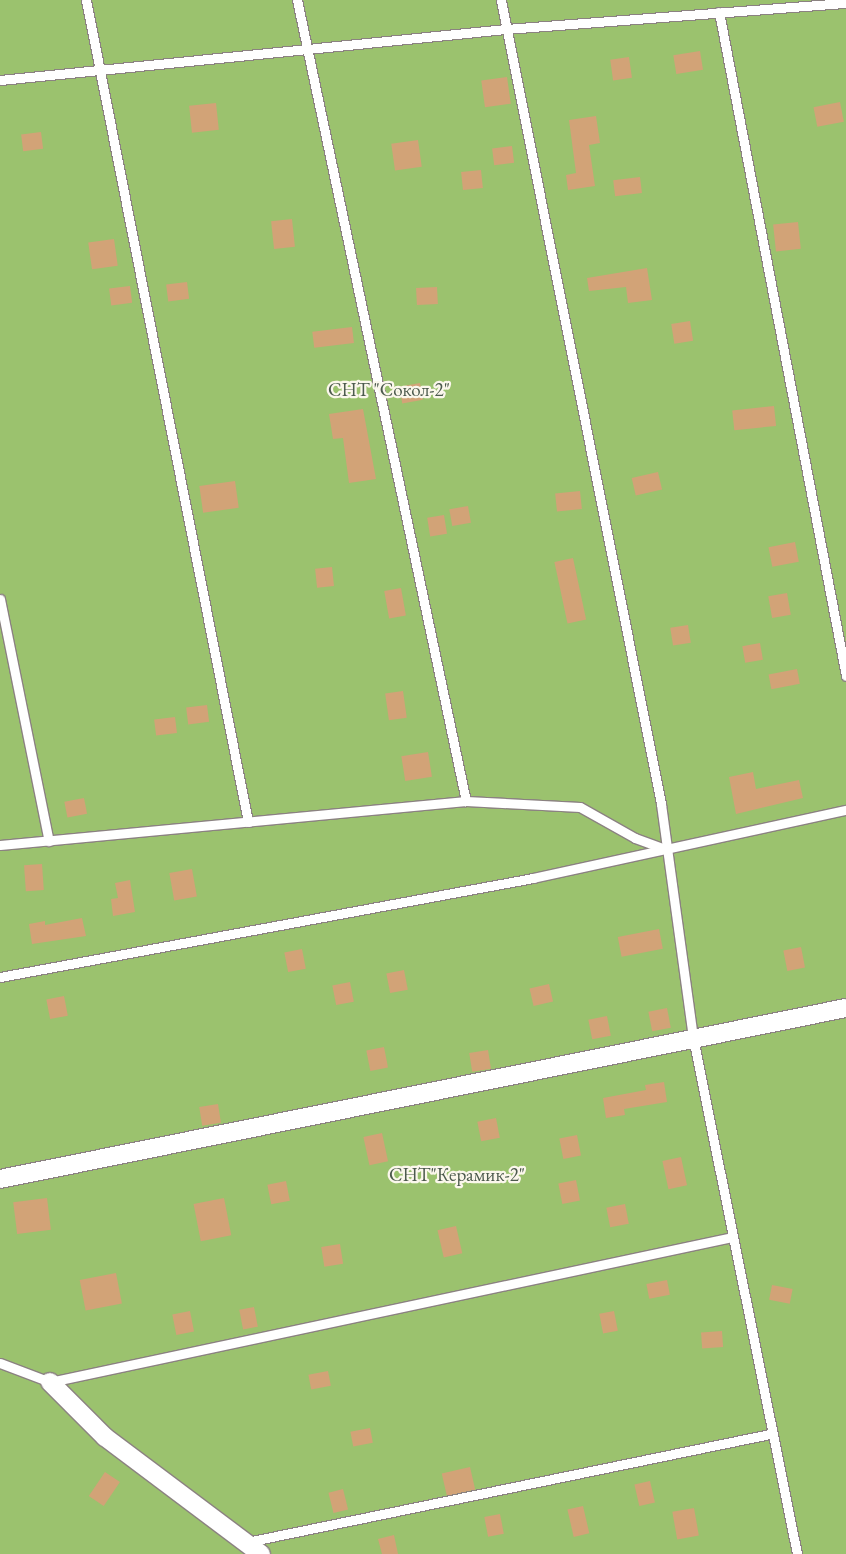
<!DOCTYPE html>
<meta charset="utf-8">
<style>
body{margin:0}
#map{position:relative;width:846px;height:1554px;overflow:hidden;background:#f4e2c7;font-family:"EB Garamond",serif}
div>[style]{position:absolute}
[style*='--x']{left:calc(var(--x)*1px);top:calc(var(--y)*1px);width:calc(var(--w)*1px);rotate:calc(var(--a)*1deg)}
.green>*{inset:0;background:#9bc26e;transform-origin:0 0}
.building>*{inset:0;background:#d2a377;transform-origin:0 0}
.roads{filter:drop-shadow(1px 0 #8b8281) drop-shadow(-1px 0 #8b8281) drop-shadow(0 1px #8b8281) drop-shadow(0 -1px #8b8281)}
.lane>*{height:9px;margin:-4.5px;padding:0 4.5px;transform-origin:4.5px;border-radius:4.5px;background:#fff}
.street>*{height:18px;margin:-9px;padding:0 9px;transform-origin:9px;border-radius:9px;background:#fff}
span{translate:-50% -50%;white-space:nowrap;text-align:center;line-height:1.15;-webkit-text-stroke:4.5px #fbf7ec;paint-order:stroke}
.park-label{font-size:19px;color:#4c5a4d}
</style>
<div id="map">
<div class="green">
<div style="left:0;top:0;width:846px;height:1554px"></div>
</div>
<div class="building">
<div style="left:700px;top:51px;width:19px;height:27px;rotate:81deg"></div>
<div style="left:629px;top:57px;width:21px;height:19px;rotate:82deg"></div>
<div style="left:507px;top:77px;width:27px;height:26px;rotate:82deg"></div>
<div style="left:840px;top:102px;width:20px;height:27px;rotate:79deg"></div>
<div style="left:216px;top:103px;width:27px;height:27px;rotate:84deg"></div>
<div style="clip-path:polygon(596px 116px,600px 143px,589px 145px,595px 186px,568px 190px,566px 175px,576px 173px,569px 120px)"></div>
<div style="left:41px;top:132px;width:17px;height:20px;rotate:83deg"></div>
<div style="left:418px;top:140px;width:27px;height:27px;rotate:82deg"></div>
<div style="left:512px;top:146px;width:17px;height:20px;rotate:83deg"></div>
<div style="left:481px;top:170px;width:18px;height:20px;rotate:84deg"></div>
<div style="left:640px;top:177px;width:16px;height:27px;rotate:83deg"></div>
<div style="left:292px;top:219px;width:28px;height:21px;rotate:84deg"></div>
<div style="left:798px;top:222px;width:27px;height:25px;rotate:84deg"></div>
<div style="left:114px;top:239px;width:27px;height:26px;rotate:82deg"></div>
<div style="clip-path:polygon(647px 268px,652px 300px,628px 303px,626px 287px,589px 291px,587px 278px)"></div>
<div style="left:187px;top:282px;width:17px;height:21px;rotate:83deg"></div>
<div style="left:130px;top:286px;width:17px;height:21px;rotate:83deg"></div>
<div style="left:437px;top:287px;width:17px;height:21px;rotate:87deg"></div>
<div style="left:690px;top:321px;width:20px;height:19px;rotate:81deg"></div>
<div style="left:352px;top:327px;width:16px;height:40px;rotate:83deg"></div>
<div style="left:420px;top:383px;width:17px;height:21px;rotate:80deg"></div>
<div style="left:774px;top:406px;width:20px;height:42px;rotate:84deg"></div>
<div style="clip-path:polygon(363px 409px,376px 479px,349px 483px,343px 438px,333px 439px,329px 414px)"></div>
<div style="left:658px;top:472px;width:18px;height:27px;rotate:77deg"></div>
<div style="left:235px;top:481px;width:27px;height:36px;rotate:82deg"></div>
<div style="left:580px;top:491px;width:18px;height:25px;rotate:84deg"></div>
<div style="left:468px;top:506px;width:17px;height:19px;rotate:80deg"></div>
<div style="left:444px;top:515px;width:19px;height:17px;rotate:81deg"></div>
<div style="left:795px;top:542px;width:20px;height:27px;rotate:79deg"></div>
<div style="left:573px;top:558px;width:63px;height:19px;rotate:78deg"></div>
<div style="left:332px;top:567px;width:19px;height:17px;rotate:84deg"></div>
<div style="left:401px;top:588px;width:28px;height:17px;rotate:80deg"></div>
<div style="left:787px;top:593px;width:22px;height:19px;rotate:80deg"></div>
<div style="left:688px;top:625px;width:18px;height:18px;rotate:81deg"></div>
<div style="left:760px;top:643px;width:17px;height:18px;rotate:80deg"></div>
<div style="left:797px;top:669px;width:15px;height:29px;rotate:79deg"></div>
<div style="left:403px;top:691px;width:27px;height:18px;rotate:82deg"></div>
<div style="left:207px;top:705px;width:17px;height:21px;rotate:83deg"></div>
<div style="left:175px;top:717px;width:16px;height:21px;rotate:83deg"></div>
<div style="left:428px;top:752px;width:25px;height:27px;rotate:81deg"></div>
<div style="clip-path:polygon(753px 772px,756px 789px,799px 780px,803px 798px,736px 814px,729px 777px)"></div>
<div style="left:84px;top:798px;width:16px;height:20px;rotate:79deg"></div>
<div style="left:42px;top:864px;width:26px;height:18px;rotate:86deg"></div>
<div style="left:192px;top:869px;width:28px;height:23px;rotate:80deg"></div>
<div style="clip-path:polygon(130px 880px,135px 912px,113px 916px,111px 899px,118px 898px,115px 883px)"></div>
<div style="clip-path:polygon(82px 918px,86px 936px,32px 944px,29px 924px,45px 921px,45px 925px)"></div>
<div style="left:659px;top:929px;width:20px;height:42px;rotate:79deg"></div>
<div style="left:801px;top:947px;width:21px;height:18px;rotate:79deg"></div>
<div style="left:302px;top:949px;width:20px;height:18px;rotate:79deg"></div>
<div style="left:404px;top:970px;width:20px;height:18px;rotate:79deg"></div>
<div style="left:350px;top:982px;width:20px;height:18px;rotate:79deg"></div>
<div style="left:549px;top:984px;width:18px;height:20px;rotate:77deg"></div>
<div style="left:64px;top:996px;width:20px;height:18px;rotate:79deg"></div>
<div style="left:667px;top:1008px;width:20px;height:19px;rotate:79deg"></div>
<div style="left:607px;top:1016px;width:20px;height:19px;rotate:79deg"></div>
<div style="left:384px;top:1047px;width:21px;height:18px;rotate:79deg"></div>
<div style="left:488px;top:1050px;width:19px;height:19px;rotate:81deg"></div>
<div style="clip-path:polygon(664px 1082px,667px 1102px,624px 1109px,625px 1115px,606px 1118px,603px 1098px,646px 1090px,645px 1085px)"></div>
<div style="left:218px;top:1104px;width:19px;height:19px;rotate:81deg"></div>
<div style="left:496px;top:1118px;width:20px;height:19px;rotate:79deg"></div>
<div style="left:382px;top:1133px;width:29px;height:19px;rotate:78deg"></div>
<div style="left:577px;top:1135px;width:21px;height:18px;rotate:79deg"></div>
<div style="left:681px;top:1157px;width:29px;height:19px;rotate:78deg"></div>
<div style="left:576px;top:1180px;width:21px;height:18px;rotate:79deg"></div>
<div style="left:286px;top:1181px;width:20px;height:19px;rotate:79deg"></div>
<div style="left:47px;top:1198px;width:32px;height:34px;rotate:83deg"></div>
<div style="left:224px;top:1198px;width:38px;height:31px;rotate:79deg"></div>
<div style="left:625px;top:1204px;width:20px;height:19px;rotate:79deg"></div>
<div style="left:456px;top:1226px;width:28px;height:19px;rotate:77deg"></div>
<div style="left:340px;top:1244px;width:20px;height:19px;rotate:81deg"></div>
<div style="left:116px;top:1273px;width:31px;height:37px;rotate:79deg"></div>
<div style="left:667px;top:1280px;width:15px;height:21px;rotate:79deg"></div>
<div style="left:772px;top:1285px;width:21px;height:15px;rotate:11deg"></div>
<div style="left:254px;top:1307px;width:20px;height:15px;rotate:79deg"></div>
<div style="left:190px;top:1311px;width:21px;height:18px;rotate:79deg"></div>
<div style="left:614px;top:1311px;width:20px;height:15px;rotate:79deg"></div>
<div style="left:722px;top:1331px;width:16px;height:21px;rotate:86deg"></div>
<div style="left:328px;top:1371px;width:15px;height:20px;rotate:79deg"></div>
<div style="left:370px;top:1428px;width:15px;height:20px;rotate:79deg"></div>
<div style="left:470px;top:1467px;width:23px;height:29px;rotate:77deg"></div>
<div style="left:105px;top:1472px;width:18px;height:29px;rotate:34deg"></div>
<div style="left:650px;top:1481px;width:22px;height:16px;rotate:77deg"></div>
<div style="left:343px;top:1489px;width:21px;height:15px;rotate:76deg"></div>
<div style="left:583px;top:1506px;width:28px;height:16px;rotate:77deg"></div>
<div style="left:694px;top:1508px;width:28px;height:22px;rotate:80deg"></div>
<div style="left:500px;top:1514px;width:20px;height:16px;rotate:79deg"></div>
<div style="clip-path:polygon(394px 1535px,398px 1554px,382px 1554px,378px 1539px)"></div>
</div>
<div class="roads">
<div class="lane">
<div style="--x:86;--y:0;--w:838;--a:78.85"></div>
<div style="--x:297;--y:0;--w:819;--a:78.09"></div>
<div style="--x:501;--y:0;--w:820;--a:78.74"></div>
<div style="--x:661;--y:804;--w:236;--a:82.2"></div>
<div style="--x:693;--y:1038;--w:526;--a:78.6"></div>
<div style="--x:719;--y:12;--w:676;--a:79.17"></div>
<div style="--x:0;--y:80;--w:509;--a:-5.76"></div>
<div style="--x:506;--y:29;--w:341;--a:-4.4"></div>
<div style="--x:0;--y:599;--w:247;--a:78.6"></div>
<div style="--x:0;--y:845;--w:468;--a:-5.4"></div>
<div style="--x:466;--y:801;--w:114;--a:3"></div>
<div style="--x:580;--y:807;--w:63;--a:29.4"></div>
<div style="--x:635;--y:838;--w:32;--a:20"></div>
<div style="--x:0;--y:977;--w:542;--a:-10.52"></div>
<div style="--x:533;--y:878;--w:320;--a:-12.3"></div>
<div style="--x:0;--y:1363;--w:53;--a:20.8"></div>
<div style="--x:50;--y:1382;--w:697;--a:-12"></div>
<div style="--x:247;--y:1542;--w:534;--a:-11.67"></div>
</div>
<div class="street">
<div style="--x:0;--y:1179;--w:863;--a:-11.43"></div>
<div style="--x:50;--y:1382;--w:78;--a:45"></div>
<div style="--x:105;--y:1437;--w:195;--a:36.9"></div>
</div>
</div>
<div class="park-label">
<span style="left:389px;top:390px">СНТ "Сокол-2"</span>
<span style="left:457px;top:1175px">СНТ"Керамик-2"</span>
</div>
</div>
